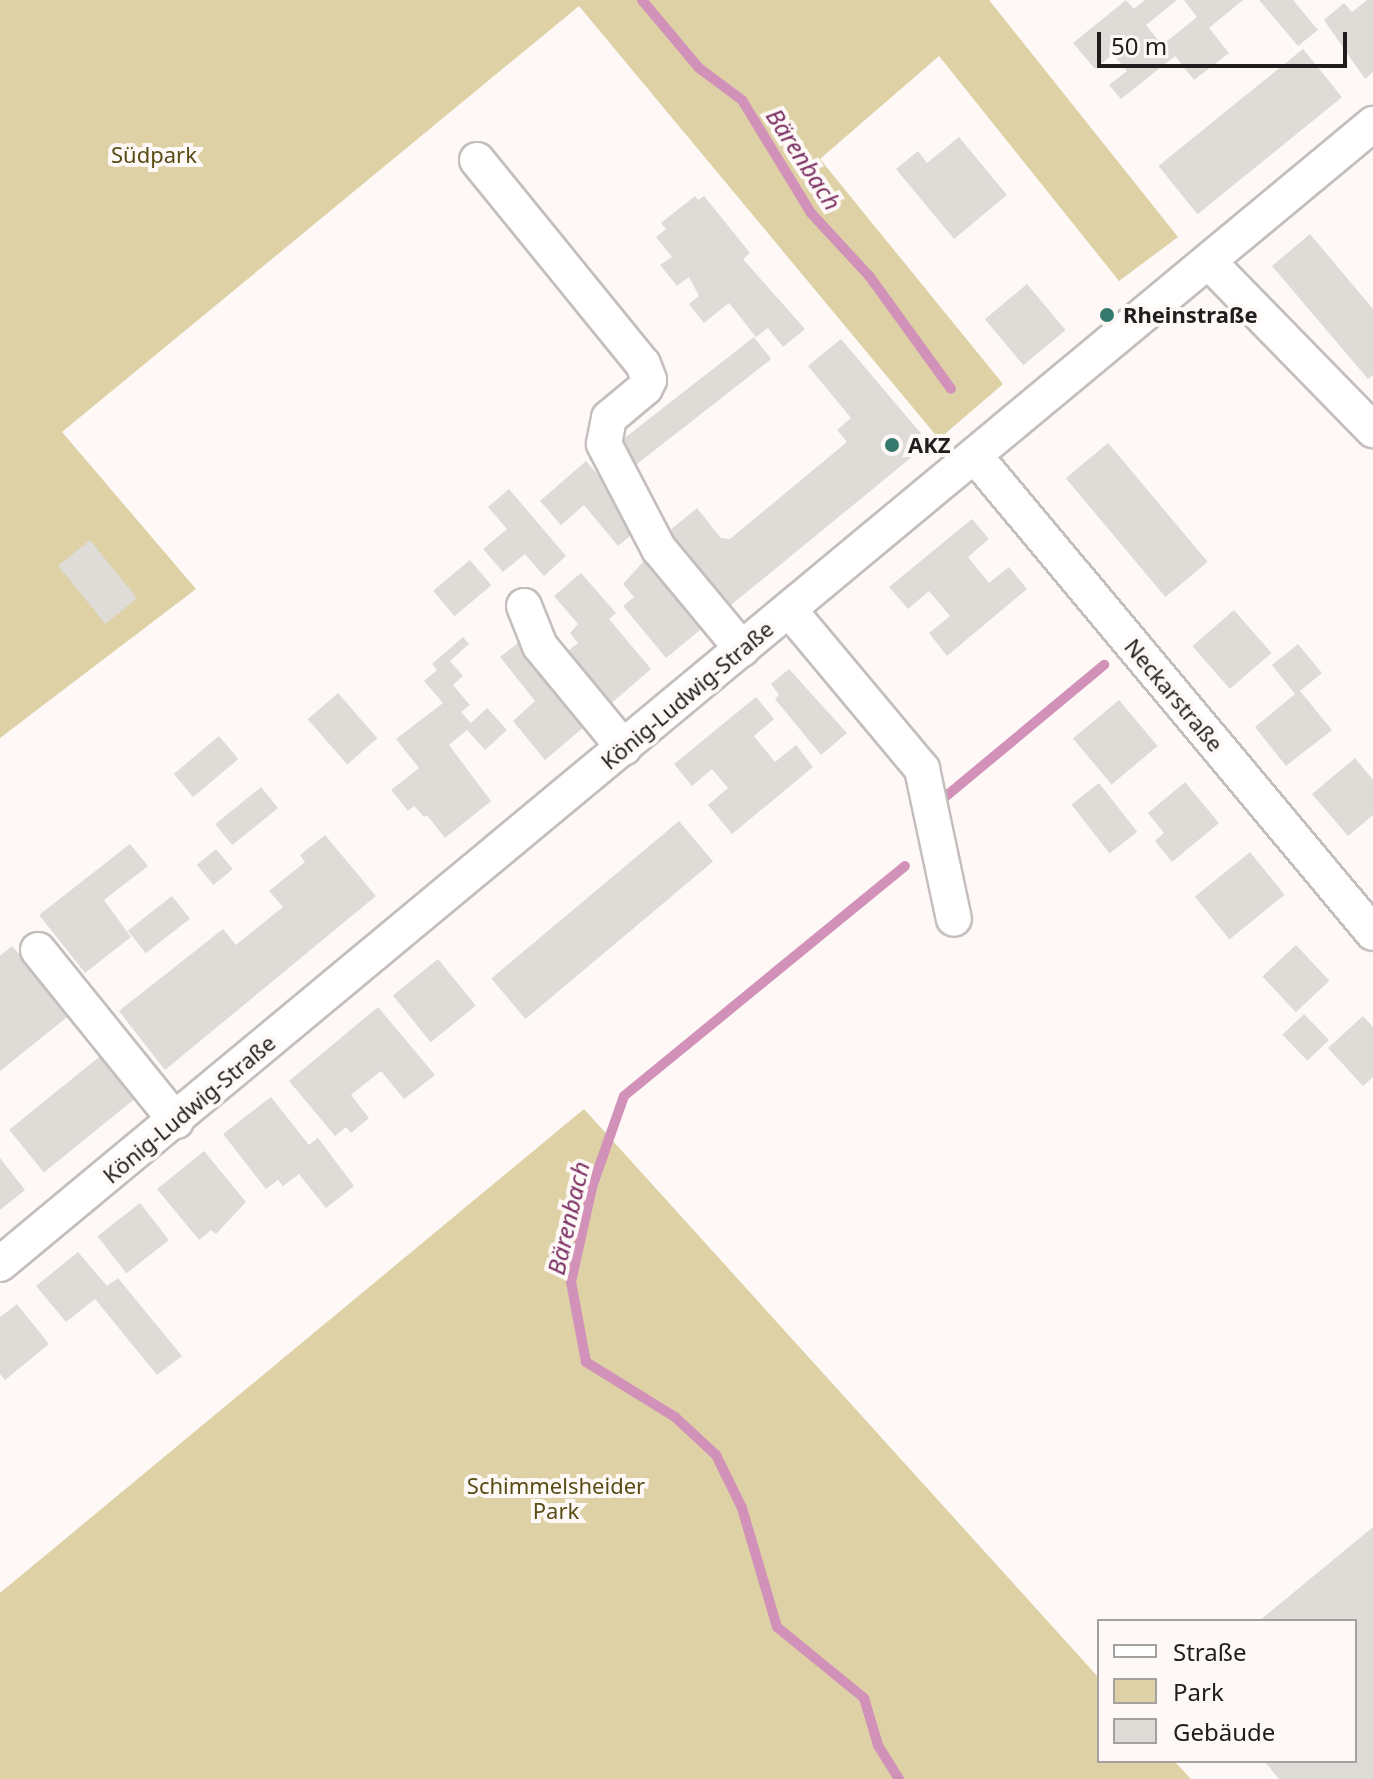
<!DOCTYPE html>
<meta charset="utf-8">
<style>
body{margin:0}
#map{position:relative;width:1373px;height:1779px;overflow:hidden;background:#fef9f7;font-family:"Noto Sans",sans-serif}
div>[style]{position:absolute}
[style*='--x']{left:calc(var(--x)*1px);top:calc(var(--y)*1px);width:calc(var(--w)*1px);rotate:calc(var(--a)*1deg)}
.green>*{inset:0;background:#ddd1a5}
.stream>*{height:10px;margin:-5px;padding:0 5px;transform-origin:5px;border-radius:5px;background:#d191b9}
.building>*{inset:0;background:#dfdbd7;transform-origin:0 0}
.roads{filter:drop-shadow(2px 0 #c4bebd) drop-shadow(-2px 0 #c4bebd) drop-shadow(0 2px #c4bebd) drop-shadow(0 -2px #c4bebd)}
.minor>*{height:34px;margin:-17px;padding:0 17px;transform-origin:17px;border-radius:17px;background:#fff}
.dots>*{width:22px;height:22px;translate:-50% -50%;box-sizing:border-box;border:4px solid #fef9f7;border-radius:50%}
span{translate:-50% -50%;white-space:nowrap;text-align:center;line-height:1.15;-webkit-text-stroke:8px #fef9f7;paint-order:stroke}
.park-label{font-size:22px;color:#584b14}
.poi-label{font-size:22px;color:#1f1d1d;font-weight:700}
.left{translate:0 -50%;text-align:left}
.street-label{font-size:22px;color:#1f1d1d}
.water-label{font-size:24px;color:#7b2f64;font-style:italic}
.legend{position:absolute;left:1097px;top:1619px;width:260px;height:144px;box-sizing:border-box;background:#fef9f7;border:2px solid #a5a1a0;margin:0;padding:10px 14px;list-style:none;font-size:24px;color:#1f1d1d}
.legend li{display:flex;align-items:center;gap:16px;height:40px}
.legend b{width:40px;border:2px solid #a5a1a0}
.scale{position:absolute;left:1097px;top:32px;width:250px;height:36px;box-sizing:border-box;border:4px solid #1f1d1d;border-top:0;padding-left:10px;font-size:24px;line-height:28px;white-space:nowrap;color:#1f1d1d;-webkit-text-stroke:6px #fef9f7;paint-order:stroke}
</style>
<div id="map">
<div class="green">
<div style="clip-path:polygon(0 0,989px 0,1178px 237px,1119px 281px,939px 56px,820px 159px,1003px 384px,939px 439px,579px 6px,62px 432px,196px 589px,0 738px)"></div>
<div style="clip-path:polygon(584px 1109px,1099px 1678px,1099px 1761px,1174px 1761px,1191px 1779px,0 1779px,0 1593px)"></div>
</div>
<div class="stream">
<div style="--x:642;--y:0;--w:89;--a:50"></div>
<div style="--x:699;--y:68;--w:54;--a:36.7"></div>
<div style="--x:742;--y:100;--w:132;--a:58.6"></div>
<div style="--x:811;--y:213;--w:87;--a:47.3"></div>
<div style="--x:870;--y:277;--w:138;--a:54.1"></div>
<div style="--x:945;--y:797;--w:207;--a:-39.7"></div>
<div style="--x:899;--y:1779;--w:40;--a:-122"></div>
<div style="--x:878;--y:1745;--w:49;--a:-106.6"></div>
<div style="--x:864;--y:1698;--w:112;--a:-140.8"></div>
<div style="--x:777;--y:1627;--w:124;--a:-106.4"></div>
<div style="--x:742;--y:1508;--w:59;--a:-116.1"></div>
<div style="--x:716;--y:1455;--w:56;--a:-137.2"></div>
<div style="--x:675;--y:1417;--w:105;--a:-148.3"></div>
<div style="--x:586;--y:1362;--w:81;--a:-100.6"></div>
<div style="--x:571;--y:1282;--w:97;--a:-77.5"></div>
<div style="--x:592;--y:1187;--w:96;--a:-70.6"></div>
<div style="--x:624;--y:1096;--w:363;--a:-39.3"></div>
</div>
<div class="building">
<div style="clip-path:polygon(1126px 0,1134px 9px,1145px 0,1177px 0,1146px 25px,1162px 45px,1197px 17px,1184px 0,1243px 0,1209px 28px,1229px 53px,1194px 80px,1175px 56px,1121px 99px,1109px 85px,1127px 71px,1113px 54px,1095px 69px,1073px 43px)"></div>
<div style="clip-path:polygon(1259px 0,1293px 0,1318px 30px,1298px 46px)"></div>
<div style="clip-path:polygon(1367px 0,1373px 0,1373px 72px,1365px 79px,1324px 20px,1344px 3px,1352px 12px)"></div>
<div style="left:1303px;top:49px;width:62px;height:186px;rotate:51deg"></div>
<div style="clip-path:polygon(959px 137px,1007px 195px,954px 239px,896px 169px,918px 151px,927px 163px)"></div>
<div style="clip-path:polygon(695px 196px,698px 200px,704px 196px,750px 253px,743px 259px,805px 329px,783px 347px,768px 328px,756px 337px,729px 303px,704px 323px,689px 304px,699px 296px,689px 277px,677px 286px,660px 265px,672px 257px,656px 237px,666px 229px,661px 223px)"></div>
<div style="clip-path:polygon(1310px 234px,1373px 309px,1373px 375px,1368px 379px,1272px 266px)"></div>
<div style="left:1027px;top:284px;width:60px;height:55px;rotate:50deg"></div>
<div style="left:754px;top:337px;width:28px;height:176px;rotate:52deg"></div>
<div style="clip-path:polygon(841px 339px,929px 443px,725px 610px,664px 535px,697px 508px,721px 538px,730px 539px,847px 442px,837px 430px,851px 418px,808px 366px)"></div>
<div style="left:1108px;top:443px;width:155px;height:55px;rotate:50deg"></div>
<div style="clip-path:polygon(586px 461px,642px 526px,618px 546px,584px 505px,561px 525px,540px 501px)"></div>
<div style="clip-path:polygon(509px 489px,566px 556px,544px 576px,525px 554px,503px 572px,483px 549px,507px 529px,488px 507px)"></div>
<div style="clip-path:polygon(972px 519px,989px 539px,968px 557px,989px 583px,1009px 567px,1027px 589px,947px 656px,929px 633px,950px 616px,929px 591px,908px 609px,889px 587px)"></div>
<div style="left:90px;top:540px;width:75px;height:41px;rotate:51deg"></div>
<div style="clip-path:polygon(652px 552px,710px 622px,666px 658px,623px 606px,634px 597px,623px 584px)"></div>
<div style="left:470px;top:560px;width:33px;height:48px;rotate:50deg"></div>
<div style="clip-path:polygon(581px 573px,616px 613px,609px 619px,651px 669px,607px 707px,563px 655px,578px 643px,570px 633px,578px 624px,554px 596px)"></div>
<div style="left:1234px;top:610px;width:57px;height:55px;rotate:49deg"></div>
<div style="clip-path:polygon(463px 637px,469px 644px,450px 661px,463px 676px,453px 685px,470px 705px,461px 712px,471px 723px,487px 708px,507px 730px,485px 750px,467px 730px,449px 745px,491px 801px,445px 838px,427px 815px,424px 817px,414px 806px,408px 811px,391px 790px,419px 768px,396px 739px,443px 703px,424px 681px,437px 670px,432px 664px)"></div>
<div style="clip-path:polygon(523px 639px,591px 721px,545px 760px,513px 721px,535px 701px,500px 657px)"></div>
<div style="clip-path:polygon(1298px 644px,1322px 673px,1300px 691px,1332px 730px,1286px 766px,1255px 727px,1295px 694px,1272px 665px)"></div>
<div style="clip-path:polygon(789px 669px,847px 733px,821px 755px,775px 699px,779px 695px,771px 684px)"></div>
<div style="left:338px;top:693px;width:60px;height:40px;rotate:49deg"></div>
<div style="clip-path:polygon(756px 697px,774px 719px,754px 736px,775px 762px,796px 745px,813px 767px,732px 834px,708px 805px,728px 788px,712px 769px,692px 786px,674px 764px)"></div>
<div style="left:1119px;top:700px;width:60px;height:60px;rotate:50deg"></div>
<div style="left:219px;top:736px;width:30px;height:59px;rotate:50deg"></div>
<div style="clip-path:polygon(1355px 758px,1373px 780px,1373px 815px,1348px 836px,1312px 794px)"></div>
<div style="clip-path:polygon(1185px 782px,1219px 823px,1172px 862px,1155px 841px,1164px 833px,1148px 813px)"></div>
<div style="left:1099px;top:783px;width:62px;height:35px;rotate:52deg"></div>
<div style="left:261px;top:787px;width:27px;height:59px;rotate:51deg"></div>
<div style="left:679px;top:821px;width:53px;height:245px;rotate:50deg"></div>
<div style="clip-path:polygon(325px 835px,376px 896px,165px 1070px,119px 1011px,223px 929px,236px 945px,283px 907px,269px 891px,305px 862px,300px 855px)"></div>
<div style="clip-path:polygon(130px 844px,148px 866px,104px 900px,131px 937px,85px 973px,39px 915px)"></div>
<div style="left:216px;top:849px;width:26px;height:25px;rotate:50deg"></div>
<div style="left:1250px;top:852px;width:55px;height:71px;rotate:51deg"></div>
<div style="left:172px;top:896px;width:29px;height:56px;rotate:52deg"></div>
<div style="left:1296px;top:945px;width:49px;height:46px;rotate:47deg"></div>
<div style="clip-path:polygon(12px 946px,71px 1014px,0 1071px,0 956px)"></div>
<div style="left:438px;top:959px;width:60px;height:58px;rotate:51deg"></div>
<div style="clip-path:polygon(378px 1007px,435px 1075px,404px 1099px,381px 1071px,351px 1095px,369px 1118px,351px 1133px,346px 1127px,335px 1136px,289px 1081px)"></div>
<div style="left:1304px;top:1014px;width:36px;height:30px;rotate:46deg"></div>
<div style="clip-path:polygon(1363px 1016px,1373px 1027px,1373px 1077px,1363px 1086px,1328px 1048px)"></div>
<div style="left:104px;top:1053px;width:55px;height:122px;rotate:51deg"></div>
<div style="clip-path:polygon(271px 1097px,309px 1145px,318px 1138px,354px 1186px,326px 1208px,299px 1174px,283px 1186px,278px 1180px,266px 1189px,223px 1134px)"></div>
<div style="clip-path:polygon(204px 1151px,246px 1202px,216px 1234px,211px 1230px,199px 1240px,157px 1189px)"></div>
<div style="clip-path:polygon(0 1158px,25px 1190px,0 1210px)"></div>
<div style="left:140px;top:1203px;width:47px;height:54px;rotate:52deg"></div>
<div style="clip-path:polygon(78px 1252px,107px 1286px,118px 1278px,182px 1356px,157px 1375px,95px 1299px,66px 1322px,36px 1286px)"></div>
<div style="clip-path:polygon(17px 1304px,49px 1344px,5px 1380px,0 1374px,0 1317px)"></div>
<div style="clip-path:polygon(1373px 1527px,1373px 1779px,1279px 1779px,1264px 1761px,1355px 1761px,1355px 1621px,1259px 1621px)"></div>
</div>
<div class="roads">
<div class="minor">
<div style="--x:477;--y:160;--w:263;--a:50.9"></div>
<div style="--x:643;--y:364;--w:17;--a:69"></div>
<div style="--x:649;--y:380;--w:9;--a:117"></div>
<div style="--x:645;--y:388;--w:47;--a:140.2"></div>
<div style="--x:609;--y:418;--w:26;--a:101"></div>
<div style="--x:604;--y:444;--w:119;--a:62.4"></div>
<div style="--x:659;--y:549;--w:130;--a:50.3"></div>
<div style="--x:1209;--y:262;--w:235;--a:45.7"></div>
<div style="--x:975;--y:456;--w:621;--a:50.16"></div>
<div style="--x:524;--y:606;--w:43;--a:68.2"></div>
<div style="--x:540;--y:646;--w:132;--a:50.5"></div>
<div style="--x:790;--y:611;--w:206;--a:50.1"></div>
<div style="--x:922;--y:769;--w:153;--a:78"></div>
<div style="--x:38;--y:950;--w:220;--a:51.1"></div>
<div style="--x:0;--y:1264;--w:1785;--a:-39.7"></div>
</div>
</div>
<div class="dots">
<div style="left:1107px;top:315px;background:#34796c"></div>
<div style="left:892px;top:445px;background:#34796c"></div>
</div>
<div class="park-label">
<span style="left:154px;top:155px">Südpark</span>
<span style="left:556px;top:1498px">Schimmelsheider<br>Park</span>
</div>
<div class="poi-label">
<span class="left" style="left:1123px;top:315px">Rheinstraße</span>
<span class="left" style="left:908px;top:445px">AKZ</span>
</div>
<div class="street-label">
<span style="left:687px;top:695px;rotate:-40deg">König-Ludwig-Straße</span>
<span style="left:1174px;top:695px;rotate:50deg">Neckarstraße</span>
<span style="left:189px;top:1109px;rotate:-40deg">König-Ludwig-Straße</span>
</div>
<div class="water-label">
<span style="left:804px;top:159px;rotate:57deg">Bärenbach</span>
<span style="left:568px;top:1218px;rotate:-77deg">Bärenbach</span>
</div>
<ul class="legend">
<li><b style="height:10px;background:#fff"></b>Straße</li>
<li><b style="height:22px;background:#ddd1a5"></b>Park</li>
<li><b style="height:22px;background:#dfdbd7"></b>Gebäude</li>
</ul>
<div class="scale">50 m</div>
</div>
